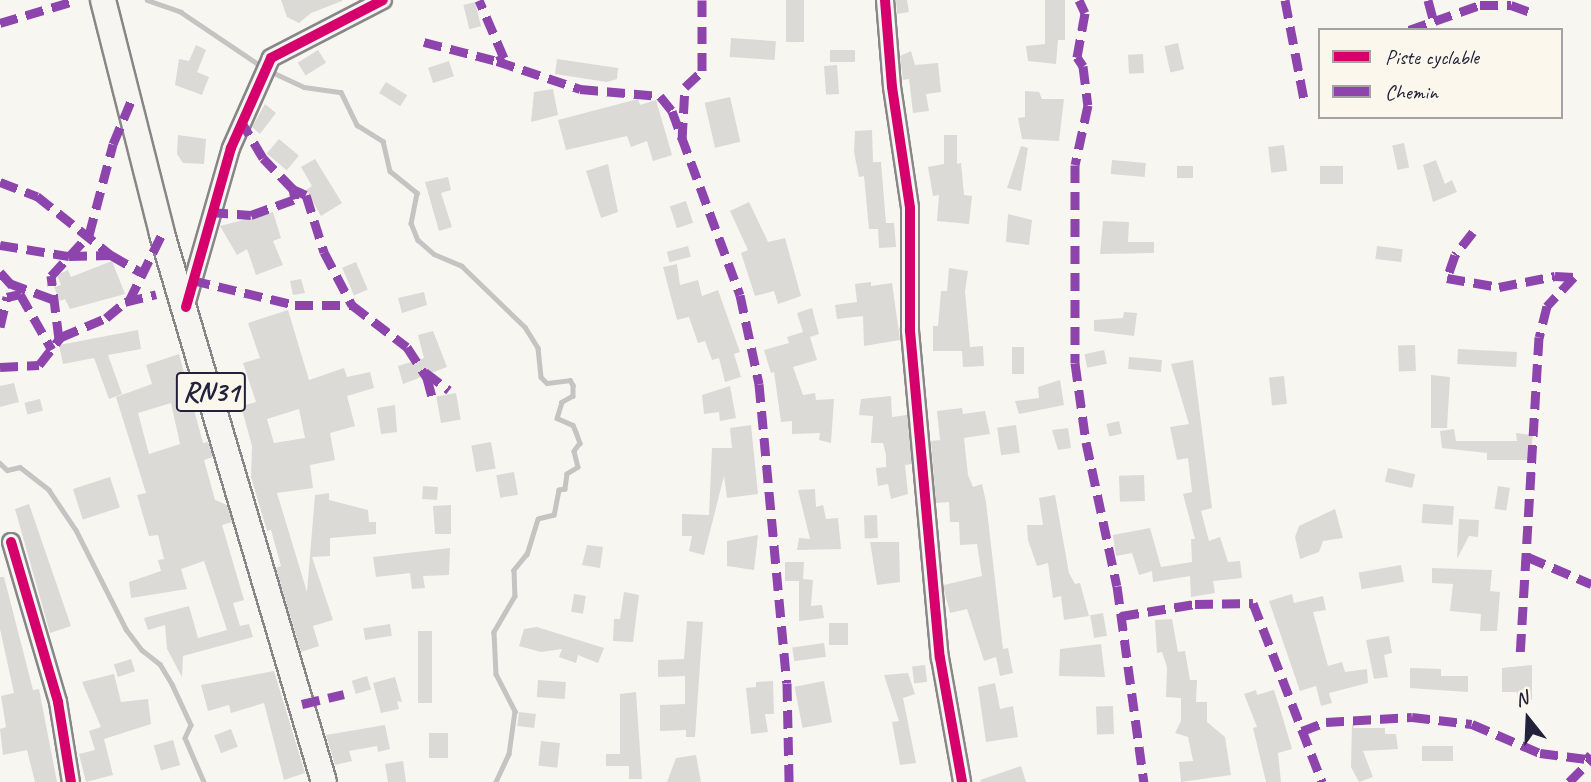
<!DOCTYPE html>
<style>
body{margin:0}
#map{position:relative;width:1591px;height:782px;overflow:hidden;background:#f8f6f0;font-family:Caveat,sans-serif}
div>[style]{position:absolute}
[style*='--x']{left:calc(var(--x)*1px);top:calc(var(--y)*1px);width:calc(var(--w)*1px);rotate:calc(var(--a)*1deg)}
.stream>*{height:4.5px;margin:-2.25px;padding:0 2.25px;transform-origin:2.25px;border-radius:2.25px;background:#c6c4c3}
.building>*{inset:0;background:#dbdad7;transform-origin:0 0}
.roads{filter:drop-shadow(2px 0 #878688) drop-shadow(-2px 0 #878688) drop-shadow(0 2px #878688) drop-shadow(0 -2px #878688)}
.minor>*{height:16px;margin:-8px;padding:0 8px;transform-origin:8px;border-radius:8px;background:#f6f5f1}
.primary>*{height:24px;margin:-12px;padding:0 12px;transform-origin:12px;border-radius:12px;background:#f6f5f1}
.quiet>*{height:9px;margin-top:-4.5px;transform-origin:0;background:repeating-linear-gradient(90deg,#8e44ad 0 18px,transparent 0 27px)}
.cycleway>*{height:10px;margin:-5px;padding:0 5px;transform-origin:5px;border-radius:5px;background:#d6006c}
span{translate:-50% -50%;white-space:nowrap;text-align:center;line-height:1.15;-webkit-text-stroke:7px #fbf7ec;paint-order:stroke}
.shield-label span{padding:2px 5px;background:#fbf7ec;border:2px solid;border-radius:5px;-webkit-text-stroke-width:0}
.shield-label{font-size:28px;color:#22223b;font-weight:700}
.legend{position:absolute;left:1318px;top:28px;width:245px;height:91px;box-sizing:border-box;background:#fbf7ec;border:2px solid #a4a2a5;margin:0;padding:9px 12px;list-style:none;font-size:21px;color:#22223b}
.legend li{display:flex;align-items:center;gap:14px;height:35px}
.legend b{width:35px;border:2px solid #a4a2a5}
.north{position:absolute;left:1493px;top:684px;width:70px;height:70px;-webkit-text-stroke:5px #fbf7ec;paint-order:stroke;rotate:342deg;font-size:19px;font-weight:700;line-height:28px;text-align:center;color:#22223b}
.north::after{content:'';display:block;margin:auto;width:24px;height:32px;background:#22223b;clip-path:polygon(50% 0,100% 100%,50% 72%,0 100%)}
</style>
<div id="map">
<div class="stream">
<div style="--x:147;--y:0;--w:36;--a:19"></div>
<div style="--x:181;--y:12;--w:97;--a:34"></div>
<div style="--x:272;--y:72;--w:35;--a:25"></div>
<div style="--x:304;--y:87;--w:37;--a:8"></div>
<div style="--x:341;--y:92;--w:37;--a:64"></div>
<div style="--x:357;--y:125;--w:31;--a:32"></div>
<div style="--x:383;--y:141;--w:31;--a:77"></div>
<div style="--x:390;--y:171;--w:35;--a:39"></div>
<div style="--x:417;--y:193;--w:31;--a:101"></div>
<div style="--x:411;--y:223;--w:18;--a:68"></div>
<div style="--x:418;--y:240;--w:21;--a:41"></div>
<div style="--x:434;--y:254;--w:30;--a:23"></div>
<div style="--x:462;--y:266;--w:88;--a:44.1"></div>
<div style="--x:525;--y:327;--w:25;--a:58"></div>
<div style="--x:538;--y:348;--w:29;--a:84"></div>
<div style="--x:541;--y:377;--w:8;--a:45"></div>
<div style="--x:547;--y:383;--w:23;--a:-7"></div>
<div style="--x:570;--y:380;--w:6;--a:59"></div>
<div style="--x:573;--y:385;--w:11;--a:90"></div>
<div style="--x:573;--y:396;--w:13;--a:151"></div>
<div style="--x:562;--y:402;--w:17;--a:107"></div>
<div style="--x:557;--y:418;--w:17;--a:24"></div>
<div style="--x:573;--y:425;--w:8;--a:67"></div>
<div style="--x:576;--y:432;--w:12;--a:70"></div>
<div style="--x:580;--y:443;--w:10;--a:127"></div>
<div style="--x:574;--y:451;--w:16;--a:76"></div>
<div style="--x:578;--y:467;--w:13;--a:148"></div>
<div style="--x:567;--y:474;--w:15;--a:98"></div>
<div style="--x:565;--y:489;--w:6;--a:171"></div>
<div style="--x:559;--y:490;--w:25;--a:101"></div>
<div style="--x:554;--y:515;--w:16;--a:166"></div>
<div style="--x:538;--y:519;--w:37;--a:107"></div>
<div style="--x:527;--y:554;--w:21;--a:129"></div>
<div style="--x:514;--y:570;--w:26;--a:88"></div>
<div style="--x:515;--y:596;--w:42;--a:120.3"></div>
<div style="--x:494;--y:632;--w:42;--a:87.3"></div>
<div style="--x:496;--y:674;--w:42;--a:62.8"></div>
<div style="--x:515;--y:711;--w:43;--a:97.9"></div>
<div style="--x:509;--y:754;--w:31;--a:115"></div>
<div style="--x:0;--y:463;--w:10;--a:45"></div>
<div style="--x:7;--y:470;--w:13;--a:-13"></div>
<div style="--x:20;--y:467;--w:37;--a:38"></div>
<div style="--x:49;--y:490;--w:48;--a:56"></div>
<div style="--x:76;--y:530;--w:111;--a:63.2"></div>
<div style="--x:126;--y:629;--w:26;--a:53"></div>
<div style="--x:142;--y:650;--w:23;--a:38"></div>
<div style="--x:160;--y:664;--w:23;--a:59"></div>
<div style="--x:172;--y:684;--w:45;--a:65.1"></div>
<div style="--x:191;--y:725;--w:14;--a:115"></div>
<div style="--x:185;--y:738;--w:48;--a:66.6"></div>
</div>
<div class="building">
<div style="clip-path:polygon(281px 0,342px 0,342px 1px,311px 13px,299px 23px,287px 17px)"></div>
<div style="left:786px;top:0;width:18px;height:42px"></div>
<div style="clip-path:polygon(896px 0,907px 0,909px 12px,897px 14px)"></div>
<div style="clip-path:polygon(1045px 0,1065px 0,1065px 40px,1058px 40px,1056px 64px,1028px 61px,1026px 46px,1045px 44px)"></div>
<div style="left:475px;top:2px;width:25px;height:12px;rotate:76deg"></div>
<div style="left:731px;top:38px;width:45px;height:19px;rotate:4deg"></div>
<div style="left:1178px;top:43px;width:27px;height:14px;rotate:77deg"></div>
<div style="clip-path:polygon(196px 45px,206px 50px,197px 72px,209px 77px,202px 95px,175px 85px,179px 59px,189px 61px)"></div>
<div style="left:318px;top:50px;width:15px;height:24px;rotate:58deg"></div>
<div style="left:830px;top:50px;width:25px;height:12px"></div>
<div style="clip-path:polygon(911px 51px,915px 65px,938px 63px,941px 92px,926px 94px,929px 111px,913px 113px,909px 79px,903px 80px,900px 56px)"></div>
<div style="left:1143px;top:54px;width:19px;height:15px;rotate:87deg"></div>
<div style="clip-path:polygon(557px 59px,618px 68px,617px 79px,607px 82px,555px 74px)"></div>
<div style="left:449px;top:61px;width:16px;height:22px;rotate:72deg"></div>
<div style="left:837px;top:65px;width:29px;height:13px;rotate:86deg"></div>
<div style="left:386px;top:82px;width:25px;height:13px;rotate:32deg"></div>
<div style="clip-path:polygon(553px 89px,558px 115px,531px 122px,534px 92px)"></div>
<div style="clip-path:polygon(1025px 91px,1039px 92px,1042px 99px,1064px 99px,1059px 141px,1022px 139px,1018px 118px,1025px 117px)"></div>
<div style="left:730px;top:97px;width:46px;height:26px;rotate:77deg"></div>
<div style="clip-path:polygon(638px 99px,640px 105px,656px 100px,672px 155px,653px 161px,647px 141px,631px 147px,627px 136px,566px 150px,558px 120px)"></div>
<div style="clip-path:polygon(265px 104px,276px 113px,260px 134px,252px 127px)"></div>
<div style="clip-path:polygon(872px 130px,873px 162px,881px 162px,886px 223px,894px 223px,896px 247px,879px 248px,878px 229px,869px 229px,864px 176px,859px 177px,854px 152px,855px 131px)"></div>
<div style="clip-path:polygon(178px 135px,206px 139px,204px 164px,183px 163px,177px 154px)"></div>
<div style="clip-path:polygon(944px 135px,957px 135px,957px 164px,961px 163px,964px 195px,972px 196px,969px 224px,937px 221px,939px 195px,933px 196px,928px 167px,944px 164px)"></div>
<div style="left:279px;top:139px;width:26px;height:19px;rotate:40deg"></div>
<div style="left:1404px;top:143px;width:25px;height:12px;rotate:78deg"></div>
<div style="left:1284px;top:145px;width:26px;height:16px;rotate:83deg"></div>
<div style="clip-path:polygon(1021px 146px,1028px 148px,1021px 191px,1007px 188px)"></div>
<div style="clip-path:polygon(315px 159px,342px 203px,321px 216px,306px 190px,312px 186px,301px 167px)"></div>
<div style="left:1112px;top:160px;width:34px;height:14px;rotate:5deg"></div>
<div style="clip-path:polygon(1436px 160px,1445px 184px,1452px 180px,1457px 192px,1433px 202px,1423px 165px)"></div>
<div style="clip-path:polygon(608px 164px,618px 212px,601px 218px,586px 171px)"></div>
<div style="left:1177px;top:166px;width:16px;height:12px"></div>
<div style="left:1343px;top:166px;width:18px;height:23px;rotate:90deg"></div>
<div style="clip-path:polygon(448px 177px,451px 190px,441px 193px,452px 227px,439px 231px,425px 182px)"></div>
<div style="left:686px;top:201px;width:23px;height:17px;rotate:72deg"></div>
<div style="clip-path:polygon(749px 202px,768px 242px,785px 238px,801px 296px,778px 304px,774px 291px,755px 296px,741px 253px,748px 250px,730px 211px)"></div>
<div style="clip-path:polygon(273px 212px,281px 238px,273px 241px,283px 265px,256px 275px,247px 249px,237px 255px,220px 226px)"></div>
<div style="clip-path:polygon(1008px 214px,1032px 220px,1029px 245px,1006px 242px)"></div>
<div style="clip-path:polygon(1103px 221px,1129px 222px,1128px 242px,1154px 242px,1154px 253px,1100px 254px)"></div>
<div style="left:688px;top:246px;width:11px;height:22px;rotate:75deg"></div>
<div style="left:1377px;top:246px;width:26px;height:13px;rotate:7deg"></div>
<div style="clip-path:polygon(112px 261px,125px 294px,70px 309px,65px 299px,60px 301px,54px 287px,61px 285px,57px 275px,68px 270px,71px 277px)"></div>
<div style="left:356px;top:262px;width:30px;height:15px;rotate:67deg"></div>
<div style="clip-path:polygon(677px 264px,680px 285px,698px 280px,702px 296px,718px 290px,740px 352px,734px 354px,741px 377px,725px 382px,719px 358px,712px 360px,705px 341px,698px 343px,689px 317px,677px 320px,663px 267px)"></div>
<div style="clip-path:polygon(949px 268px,968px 271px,965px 291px,970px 347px,983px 346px,984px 366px,963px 367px,962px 351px,933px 351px,933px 326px,938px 326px,941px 291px,947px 291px)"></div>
<div style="clip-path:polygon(301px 279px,305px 293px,293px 295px,290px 281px)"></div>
<div style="clip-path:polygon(871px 282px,871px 286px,892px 283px,900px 340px,864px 346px,863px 316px,837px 319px,835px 305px,857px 302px,855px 284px)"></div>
<div style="clip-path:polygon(424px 292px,427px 305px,402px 313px,398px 298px)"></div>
<div style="clip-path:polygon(812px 308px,819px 334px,810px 337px,817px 360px,793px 367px,803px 395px,815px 393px,816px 400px,834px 399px,831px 443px,819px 440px,820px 433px,792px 434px,792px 421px,781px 422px,774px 372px,771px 373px,764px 350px,789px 343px,787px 337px,803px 332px,797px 313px)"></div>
<div style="clip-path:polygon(evenodd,288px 310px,309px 380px,344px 368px,347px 377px,370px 372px,374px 388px,347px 396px,355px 426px,330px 433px,335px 460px,310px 465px,313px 488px,277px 493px,307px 592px,315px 495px,329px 493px,329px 500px,368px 510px,369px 522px,376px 522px,376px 534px,330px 538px,330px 556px,312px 557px,333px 620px,313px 626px,319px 646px,301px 652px,276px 568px,281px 566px,271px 530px,267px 531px,251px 477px,252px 446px,241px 406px,256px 402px,243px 363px,260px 358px,248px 323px,288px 310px,299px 409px,305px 438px,274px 443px,267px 419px,299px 409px)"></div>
<div style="clip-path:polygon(1124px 312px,1137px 313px,1134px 336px,1094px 331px,1094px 320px,1123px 318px)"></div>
<div style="clip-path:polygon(138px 330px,141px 349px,108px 355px,122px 394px,109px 399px,94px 358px,63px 364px,59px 345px)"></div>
<div style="clip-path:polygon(433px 331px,447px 367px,403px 384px,398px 366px,424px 358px,418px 335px)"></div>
<div style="left:1415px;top:345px;width:26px;height:17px;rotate:88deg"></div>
<div style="left:1012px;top:347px;width:12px;height:27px"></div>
<div style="left:1458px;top:349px;width:59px;height:15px;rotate:3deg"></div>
<div style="left:1104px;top:350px;width:14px;height:20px;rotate:78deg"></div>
<div style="clip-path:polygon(evenodd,179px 354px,203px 443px,208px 442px,213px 457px,204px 460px,215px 500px,227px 505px,232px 522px,222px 525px,244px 600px,233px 603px,240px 626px,249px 624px,253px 637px,183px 656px,182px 677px,167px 649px,165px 625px,148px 630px,144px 618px,189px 606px,198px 638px,227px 630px,204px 561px,181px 569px,187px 589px,131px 598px,129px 582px,161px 571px,158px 560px,164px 559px,158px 535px,149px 536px,137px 495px,146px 493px,116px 397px,152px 384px,146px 365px,179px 354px,171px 403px,180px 444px,149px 454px,138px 413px,171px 403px)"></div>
<div style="left:1162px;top:360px;width:12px;height:33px;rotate:95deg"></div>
<div style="clip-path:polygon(1193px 360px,1212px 508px,1201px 511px,1209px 541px,1220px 537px,1228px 562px,1240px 561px,1242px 578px,1213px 581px,1215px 593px,1191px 597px,1190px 576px,1153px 582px,1152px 571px,1139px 575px,1132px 553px,1116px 556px,1113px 535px,1150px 528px,1161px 567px,1192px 562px,1191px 539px,1195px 539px,1183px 494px,1192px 492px,1188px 458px,1177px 460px,1170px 427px,1189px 424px,1171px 364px)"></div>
<div style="clip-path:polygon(1431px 375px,1450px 377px,1447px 428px,1431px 428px)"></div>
<div style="left:1284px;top:376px;width:28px;height:15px;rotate:84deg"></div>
<div style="clip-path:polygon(1060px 380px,1064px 405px,1019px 414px,1015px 401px,1039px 398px,1038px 387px)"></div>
<div style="clip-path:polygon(14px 383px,19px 402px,0 407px,0 386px)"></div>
<div style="clip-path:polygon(730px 386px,736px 418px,720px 421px,719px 412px,704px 414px,702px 395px)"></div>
<div style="left:456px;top:393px;width:27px;height:20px;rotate:80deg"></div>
<div style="clip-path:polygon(891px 396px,892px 417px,907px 415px,912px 464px,905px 465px,908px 494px,891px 499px,888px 484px,878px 486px,876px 468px,886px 467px,886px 455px,883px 443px,871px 443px,873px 416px,859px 415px,861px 399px)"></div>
<div style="left:40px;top:399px;width:12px;height:16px;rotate:76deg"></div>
<div style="clip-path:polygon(395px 405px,397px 432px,381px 434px,377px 408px)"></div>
<div style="clip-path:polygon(962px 408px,963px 414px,985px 411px,990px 434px,964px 438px,968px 475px,973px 487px,982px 484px,986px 502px,1003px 649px,1008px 648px,1013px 673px,1000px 676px,996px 657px,984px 661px,967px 609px,950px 613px,944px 590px,944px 585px,982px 576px,977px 544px,960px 545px,959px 522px,950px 522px,949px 502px,936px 503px,931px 441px,940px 440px,937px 411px)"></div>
<div style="left:1119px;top:421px;width:13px;height:13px;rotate:77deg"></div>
<div style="clip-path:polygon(751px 425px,758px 494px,727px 498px,724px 476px,704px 555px,689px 551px,692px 536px,682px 536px,682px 514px,709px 515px,712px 448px,732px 448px,730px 428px)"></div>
<div style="left:1016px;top:425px;width:28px;height:19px;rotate:82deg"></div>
<div style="clip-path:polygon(1068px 428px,1071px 448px,1058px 450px,1052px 430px)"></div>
<div style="clip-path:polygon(1454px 429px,1456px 441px,1517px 441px,1516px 433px,1533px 435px,1530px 460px,1487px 460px,1487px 453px,1442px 448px,1440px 431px)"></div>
<div style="left:491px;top:442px;width:27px;height:20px;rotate:80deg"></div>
<div style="left:1388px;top:468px;width:28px;height:14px;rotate:13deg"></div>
<div style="left:514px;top:472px;width:23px;height:18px;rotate:80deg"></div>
<div style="left:1144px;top:475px;width:26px;height:25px;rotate:88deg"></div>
<div style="left:110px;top:477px;width:32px;height:39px;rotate:72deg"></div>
<div style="left:423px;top:486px;width:15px;height:13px;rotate:4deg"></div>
<div style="left:1498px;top:486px;width:12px;height:23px;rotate:9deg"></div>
<div style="clip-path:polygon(815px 489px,816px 507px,823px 505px,826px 519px,838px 518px,841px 549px,797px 550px,799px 538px,810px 539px,798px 490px)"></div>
<div style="clip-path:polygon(1055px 495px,1069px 573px,1075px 584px,1080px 583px,1089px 616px,1064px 620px,1061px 596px,1053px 598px,1048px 563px,1037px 566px,1028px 540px,1027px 525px,1043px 525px,1039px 498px)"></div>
<div style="clip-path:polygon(29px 504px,71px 626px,50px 633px,15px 509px)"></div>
<div style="left:1423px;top:504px;width:31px;height:19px;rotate:4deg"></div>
<div style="clip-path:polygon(451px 505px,451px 534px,435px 534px,433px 506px)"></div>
<div style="clip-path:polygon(1335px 509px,1343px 538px,1323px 541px,1319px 552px,1300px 559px,1295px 537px,1299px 526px)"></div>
<div style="left:877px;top:515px;width:23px;height:13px;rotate:88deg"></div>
<div style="clip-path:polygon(1459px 519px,1479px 520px,1478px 537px,1469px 536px,1457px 559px)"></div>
<div style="clip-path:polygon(758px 535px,754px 570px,727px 566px,727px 541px)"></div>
<div style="clip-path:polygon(870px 542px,899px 542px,900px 582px,877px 585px)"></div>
<div style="clip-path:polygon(587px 545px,603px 547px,600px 568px,582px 565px)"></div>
<div style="clip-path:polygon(450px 548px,449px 575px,423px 576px,425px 588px,412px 589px,410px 573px,376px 577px,373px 557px)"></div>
<div style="clip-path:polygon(785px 562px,804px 562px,803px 579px,813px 580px,811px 606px,822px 605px,824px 618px,799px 621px,799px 581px,785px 581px)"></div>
<div style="left:1401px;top:565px;width:17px;height:43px;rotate:80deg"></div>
<div style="clip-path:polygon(1432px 568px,1492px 570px,1490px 591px,1500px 592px,1497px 631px,1480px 631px,1481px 614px,1450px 611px,1453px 584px,1432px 583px)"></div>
<div style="clip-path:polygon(0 577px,4px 577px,33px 690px,39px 689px,57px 782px,35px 782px,27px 750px,3px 755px,0 729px,6px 727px,1px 696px,14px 693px,0 629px)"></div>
<div style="clip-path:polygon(624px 592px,639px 595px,633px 642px,613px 641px,614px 619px,620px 619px)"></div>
<div style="left:574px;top:594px;width:12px;height:18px;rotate:9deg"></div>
<div style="clip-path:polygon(1292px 594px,1294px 603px,1323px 596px,1326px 610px,1313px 612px,1328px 666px,1342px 662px,1345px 672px,1367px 669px,1368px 683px,1329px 693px,1332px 703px,1321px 706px,1316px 686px,1300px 691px,1269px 601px)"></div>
<div style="left:1103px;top:613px;width:23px;height:13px;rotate:80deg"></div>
<div style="clip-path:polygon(1172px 619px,1178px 652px,1185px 651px,1190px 680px,1197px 680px,1196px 702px,1207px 702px,1207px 722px,1225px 737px,1231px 775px,1181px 782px,1179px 762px,1193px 761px,1188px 737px,1175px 733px,1181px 721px,1181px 698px,1166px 697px,1167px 667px,1162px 652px,1157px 653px,1155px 620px)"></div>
<div style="clip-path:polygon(687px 621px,703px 622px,695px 737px,686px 737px,686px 730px,660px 731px,660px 705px,685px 704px,685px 676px,658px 677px,658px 660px,684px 659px)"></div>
<div style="left:829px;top:623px;width:19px;height:22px"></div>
<div style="left:390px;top:624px;width:12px;height:27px;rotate:81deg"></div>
<div style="clip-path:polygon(537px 627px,604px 648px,598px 663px,578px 655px,576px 663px,559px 657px,562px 649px,541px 652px,519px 646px,524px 629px)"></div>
<div style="left:418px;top:631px;width:14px;height:72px"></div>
<div style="clip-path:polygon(1389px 636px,1392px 653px,1384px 655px,1388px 677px,1374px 679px,1366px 640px)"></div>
<div style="left:824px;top:643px;width:14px;height:32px;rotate:82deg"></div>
<div style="clip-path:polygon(1101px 644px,1105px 677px,1059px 676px,1060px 649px)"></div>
<div style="left:131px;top:659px;width:13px;height:18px;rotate:72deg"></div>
<div style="left:925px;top:665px;width:17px;height:13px;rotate:83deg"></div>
<div style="clip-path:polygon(1532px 665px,1532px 700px,1517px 700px,1517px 692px,1502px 692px,1502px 668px)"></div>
<div style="clip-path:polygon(1410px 668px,1441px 669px,1441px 676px,1468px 676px,1468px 692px,1410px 688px)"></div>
<div style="clip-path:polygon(274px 671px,305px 773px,284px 780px,264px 703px,231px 713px,229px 705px,208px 711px,201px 685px)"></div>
<div style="clip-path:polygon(908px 673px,915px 694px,903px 698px,916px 763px,900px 765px,892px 722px,899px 721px,884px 675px)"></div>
<div style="clip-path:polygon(114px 674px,121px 702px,148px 699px,151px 724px,104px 739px,113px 775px,86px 782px,79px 754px,95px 750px,89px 731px,101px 727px,82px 682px)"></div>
<div style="left:367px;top:676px;width:14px;height:16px;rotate:73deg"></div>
<div style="clip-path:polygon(395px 677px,402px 702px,397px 701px,399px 709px,381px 713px,373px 683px)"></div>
<div style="left:538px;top:680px;width:28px;height:17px;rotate:4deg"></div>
<div style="clip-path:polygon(773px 681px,774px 714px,765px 714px,768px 732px,751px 734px,746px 688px,756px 687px,756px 682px)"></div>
<div style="left:824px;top:681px;width:42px;height:30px;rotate:79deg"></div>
<div style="clip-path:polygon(995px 683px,1000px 709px,1013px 706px,1018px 737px,986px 742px,978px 687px)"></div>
<div style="clip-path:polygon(1256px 690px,1257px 695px,1274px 690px,1281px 712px,1292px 749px,1278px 753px,1281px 782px,1266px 782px,1253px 728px,1257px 727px,1244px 694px)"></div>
<div style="clip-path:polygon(636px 692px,642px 779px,629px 779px,629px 766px,606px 766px,606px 754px,620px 754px,620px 694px)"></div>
<div style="left:1113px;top:706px;width:28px;height:17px;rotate:88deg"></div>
<div style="left:519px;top:712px;width:17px;height:14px;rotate:7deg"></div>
<div style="clip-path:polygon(1352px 723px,1354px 728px,1385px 728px,1385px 734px,1396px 734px,1398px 749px,1363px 751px,1373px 777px,1359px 782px,1351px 767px)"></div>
<div style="clip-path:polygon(385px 725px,390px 749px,378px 752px,377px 746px,349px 751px,352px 761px,335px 765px,326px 735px)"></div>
<div style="left:231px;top:729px;width:19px;height:18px;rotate:69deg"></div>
<div style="left:429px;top:733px;width:19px;height:25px"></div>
<div style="left:173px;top:740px;width:26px;height:20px;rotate:74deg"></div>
<div style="left:541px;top:741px;width:19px;height:25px;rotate:6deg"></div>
<div style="left:1453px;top:746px;width:15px;height:31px;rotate:90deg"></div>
<div style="clip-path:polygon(696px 755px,701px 782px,667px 782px,676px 758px)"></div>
<div style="clip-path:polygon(403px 761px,406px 782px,388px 782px,385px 764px)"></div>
<div style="clip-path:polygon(1021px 766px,1026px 782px,981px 782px,980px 780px)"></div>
</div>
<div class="roads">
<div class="minor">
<div style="--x:885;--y:0;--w:87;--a:85.4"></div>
<div style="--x:892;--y:87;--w:122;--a:81.5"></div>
<div style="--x:910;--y:208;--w:123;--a:90"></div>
<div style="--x:910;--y:331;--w:328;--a:84.8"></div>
<div style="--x:940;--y:658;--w:126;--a:79.9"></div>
<div style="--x:186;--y:305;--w:163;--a:-74"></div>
<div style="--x:231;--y:148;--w:98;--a:-66"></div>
<div style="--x:271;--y:58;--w:126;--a:-27.4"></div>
<div style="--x:11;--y:542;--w:167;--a:73.6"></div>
<div style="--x:58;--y:702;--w:81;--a:80.8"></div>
</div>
<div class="primary">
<div style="--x:103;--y:0;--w:241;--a:75.8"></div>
<div style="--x:162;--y:234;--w:571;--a:73.53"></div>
</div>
</div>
<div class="quiet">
<div style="--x:1079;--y:0;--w:14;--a:65"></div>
<div style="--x:1085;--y:13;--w:45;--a:100.3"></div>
<div style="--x:1077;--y:57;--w:11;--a:56"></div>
<div style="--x:1083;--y:66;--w:39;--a:83"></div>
<div style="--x:1088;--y:105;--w:61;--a:102.2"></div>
<div style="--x:1075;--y:165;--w:198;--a:90"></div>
<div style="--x:1075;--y:363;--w:80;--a:82.1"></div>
<div style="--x:1086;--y:442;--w:147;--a:77.9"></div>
<div style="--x:1117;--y:586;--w:198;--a:82.2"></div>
<div style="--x:1285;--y:0;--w:107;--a:79.2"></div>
<div style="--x:1428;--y:0;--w:20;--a:75"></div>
<div style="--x:0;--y:23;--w:80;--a:-16.6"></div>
<div style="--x:1409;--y:30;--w:75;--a:-19.4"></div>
<div style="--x:1480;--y:5;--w:31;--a:0"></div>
<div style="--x:1511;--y:5;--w:23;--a:20"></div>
<div style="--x:424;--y:42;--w:75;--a:14.6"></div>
<div style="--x:497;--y:61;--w:8;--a:-23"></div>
<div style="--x:504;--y:58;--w:63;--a:-113.3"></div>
<div style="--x:497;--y:61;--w:88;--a:18.6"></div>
<div style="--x:580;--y:89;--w:80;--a:5"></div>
<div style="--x:660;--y:96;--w:19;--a:51"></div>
<div style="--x:672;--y:111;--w:196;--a:69.7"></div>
<div style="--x:740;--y:295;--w:91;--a:77.9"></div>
<div style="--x:759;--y:384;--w:300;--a:84.7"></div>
<div style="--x:787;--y:683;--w:99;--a:88.8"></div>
<div style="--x:682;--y:140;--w:53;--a:-86.8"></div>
<div style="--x:685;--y:87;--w:23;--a:-43"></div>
<div style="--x:702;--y:71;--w:71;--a:-90"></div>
<div style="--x:0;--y:182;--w:40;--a:21"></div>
<div style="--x:37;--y:196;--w:95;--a:38.6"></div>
<div style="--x:293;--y:189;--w:14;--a:25"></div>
<div style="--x:306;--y:195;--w:60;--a:72.5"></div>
<div style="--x:324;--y:252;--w:60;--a:62.2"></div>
<div style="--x:352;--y:305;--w:69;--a:37.4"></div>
<div style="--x:407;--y:347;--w:37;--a:57"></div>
<div style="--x:427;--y:378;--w:20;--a:75"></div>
<div style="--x:210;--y:212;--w:41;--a:4.2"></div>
<div style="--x:251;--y:215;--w:47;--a:-20"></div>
<div style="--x:295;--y:199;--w:10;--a:-101"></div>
<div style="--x:293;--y:189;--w:43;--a:-134.1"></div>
<div style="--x:263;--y:158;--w:43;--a:-120.7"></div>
<div style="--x:1473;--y:232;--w:29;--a:128"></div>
<div style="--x:1455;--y:255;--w:24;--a:109"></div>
<div style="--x:1447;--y:278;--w:53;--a:9.8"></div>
<div style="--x:1499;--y:287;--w:57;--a:-11.1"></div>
<div style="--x:1555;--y:276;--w:19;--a:3"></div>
<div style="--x:1574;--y:277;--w:40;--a:133"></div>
<div style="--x:1547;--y:306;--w:32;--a:104"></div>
<div style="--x:1539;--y:337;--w:322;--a:93.4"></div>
<div style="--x:0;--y:245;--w:70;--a:9.1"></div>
<div style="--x:69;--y:256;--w:42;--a:-1.4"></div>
<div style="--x:111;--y:255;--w:34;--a:30"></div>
<div style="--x:0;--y:272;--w:30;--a:48"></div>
<div style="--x:20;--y:294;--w:64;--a:60.3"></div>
<div style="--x:192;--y:280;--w:106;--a:13.6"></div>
<div style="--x:295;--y:305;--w:57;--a:0"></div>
<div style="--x:9;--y:283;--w:46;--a:20.4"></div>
<div style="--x:129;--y:301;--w:75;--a:-63.8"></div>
<div style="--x:0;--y:327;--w:31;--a:-77"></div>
<div style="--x:7;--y:297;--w:13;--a:-13"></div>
<div style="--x:59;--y:339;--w:64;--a:-97.2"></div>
<div style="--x:51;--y:276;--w:56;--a:-47.2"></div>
<div style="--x:89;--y:235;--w:94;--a:-75.2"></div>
<div style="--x:113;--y:144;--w:47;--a:-67.3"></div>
<div style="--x:0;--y:367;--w:39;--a:-3"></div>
<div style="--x:39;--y:365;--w:36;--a:-52"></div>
<div style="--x:61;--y:337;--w:49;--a:-22.9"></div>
<div style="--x:106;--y:318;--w:25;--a:-40"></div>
<div style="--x:125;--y:302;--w:32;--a:-14"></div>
<div style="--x:425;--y:372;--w:30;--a:37"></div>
<div style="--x:1528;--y:557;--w:69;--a:23.2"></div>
<div style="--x:1121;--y:616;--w:75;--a:-9.2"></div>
<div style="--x:1195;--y:604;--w:58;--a:-1"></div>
<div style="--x:1253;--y:603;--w:192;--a:68.9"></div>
<div style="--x:302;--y:704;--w:43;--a:-13.4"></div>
<div style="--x:1302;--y:731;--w:26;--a:-21"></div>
<div style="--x:1326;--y:722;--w:86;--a:-3.3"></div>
<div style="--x:1412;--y:717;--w:60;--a:6.7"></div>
<div style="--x:1472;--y:724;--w:74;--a:23.1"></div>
<div style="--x:1540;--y:753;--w:47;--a:7.3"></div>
<div style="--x:1587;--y:759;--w:6;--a:-51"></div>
<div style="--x:1569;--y:782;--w:31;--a:-45"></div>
</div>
<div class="cycleway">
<div style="--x:885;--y:0;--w:87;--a:85.4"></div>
<div style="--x:892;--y:87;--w:122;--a:81.5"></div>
<div style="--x:910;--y:208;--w:123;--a:90"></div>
<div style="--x:910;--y:331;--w:328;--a:84.8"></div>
<div style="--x:940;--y:658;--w:126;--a:79.9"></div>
<div style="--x:186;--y:307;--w:165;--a:-74.2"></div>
<div style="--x:231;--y:148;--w:98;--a:-66"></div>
<div style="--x:271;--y:58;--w:126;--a:-27.4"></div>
<div style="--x:11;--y:542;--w:167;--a:73.6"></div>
<div style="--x:58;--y:702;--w:81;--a:80.8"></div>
</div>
<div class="shield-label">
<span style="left:211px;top:392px">RN31</span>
</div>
<ul class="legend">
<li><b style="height:9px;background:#d6006c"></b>Piste cyclable</li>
<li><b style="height:9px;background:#8e44ad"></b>Chemin</li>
</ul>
<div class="north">N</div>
</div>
